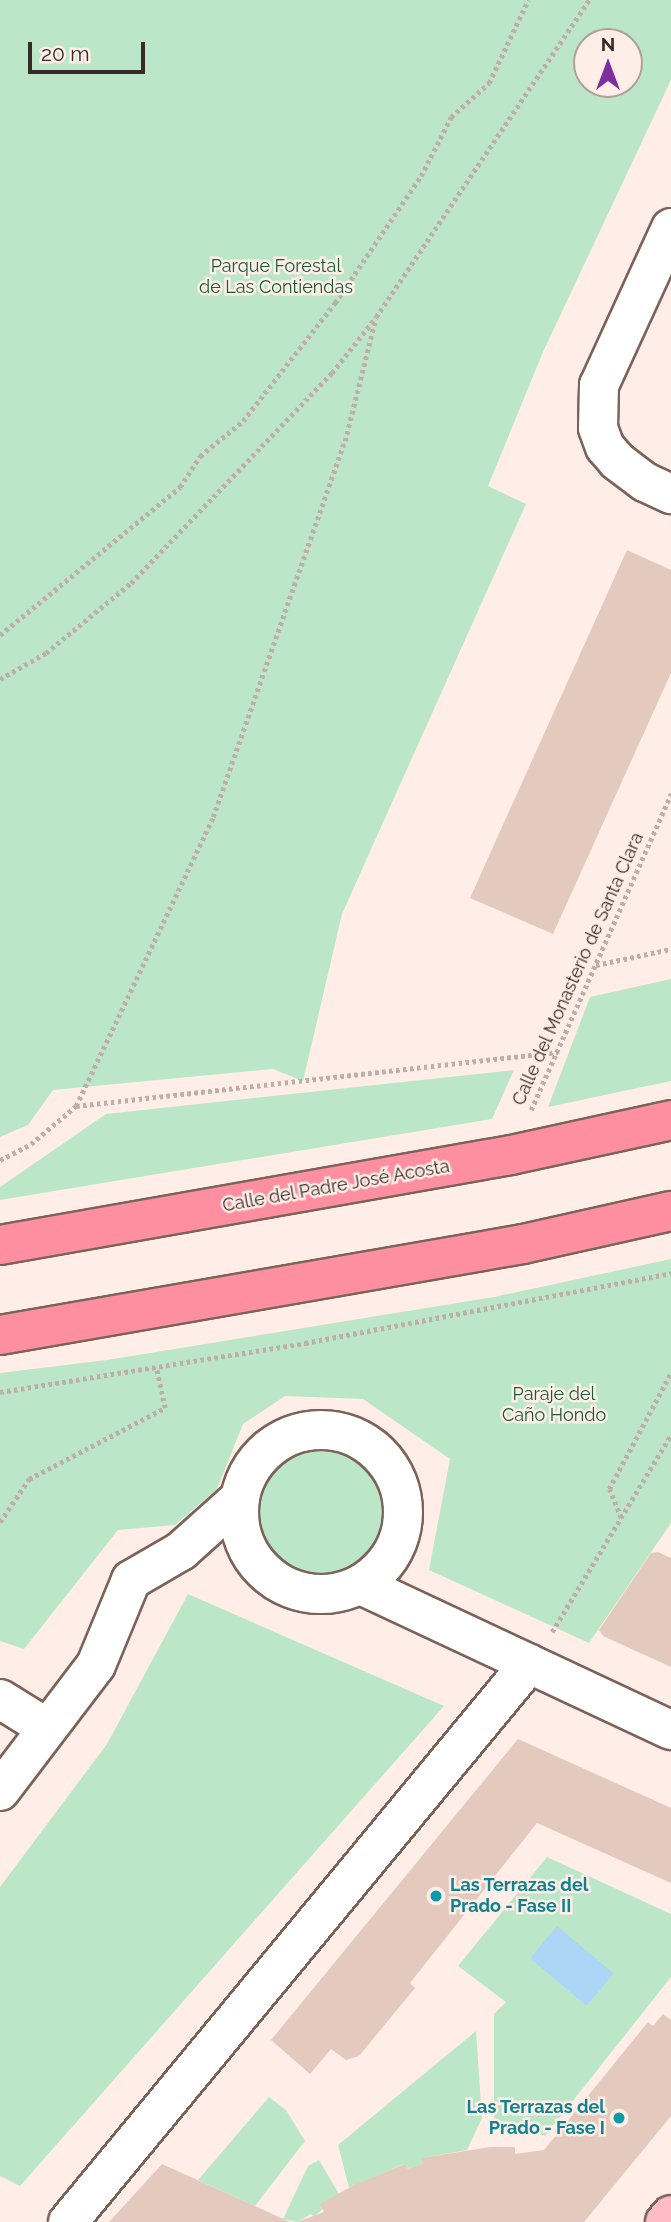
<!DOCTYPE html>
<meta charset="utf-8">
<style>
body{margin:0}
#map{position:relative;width:671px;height:2222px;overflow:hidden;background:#ffeee7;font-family:Raleway,sans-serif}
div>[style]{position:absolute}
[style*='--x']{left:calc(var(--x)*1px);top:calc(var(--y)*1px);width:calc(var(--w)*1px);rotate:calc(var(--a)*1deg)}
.green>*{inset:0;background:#bbe7c8}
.round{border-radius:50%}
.water>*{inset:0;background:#acd5f6;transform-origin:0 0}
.building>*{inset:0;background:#e4c9be}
.path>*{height:4.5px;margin-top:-2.25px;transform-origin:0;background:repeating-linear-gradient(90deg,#beafa9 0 3.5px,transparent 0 7px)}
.roads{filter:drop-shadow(2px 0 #7b6359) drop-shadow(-2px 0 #7b6359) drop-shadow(0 2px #7b6359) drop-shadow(0 -2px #7b6359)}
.minor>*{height:38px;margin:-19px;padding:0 19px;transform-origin:19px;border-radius:19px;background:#fff}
.minor>.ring{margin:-19px;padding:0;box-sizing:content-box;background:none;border:38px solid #fff;border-radius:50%}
.major>*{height:38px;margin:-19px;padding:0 19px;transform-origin:19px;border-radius:19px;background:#febcc7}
.highway>*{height:38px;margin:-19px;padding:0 19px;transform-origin:19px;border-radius:19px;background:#fd8fa1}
.dots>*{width:19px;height:19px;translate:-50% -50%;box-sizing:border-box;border:4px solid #ffeee7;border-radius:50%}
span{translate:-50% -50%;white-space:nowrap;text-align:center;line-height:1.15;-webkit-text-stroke:5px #ffeee7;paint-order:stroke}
.park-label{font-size:18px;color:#185d36}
.street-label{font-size:18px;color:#362b27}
.culture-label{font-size:18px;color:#0d838f;font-weight:700}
.left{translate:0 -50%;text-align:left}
.right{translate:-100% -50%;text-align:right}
.north{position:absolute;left:573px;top:28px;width:70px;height:70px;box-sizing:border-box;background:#ffeee7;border:2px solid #afa09a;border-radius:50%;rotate:0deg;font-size:19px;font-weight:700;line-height:28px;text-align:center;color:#362b27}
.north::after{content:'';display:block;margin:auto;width:24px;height:32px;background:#7f2e9e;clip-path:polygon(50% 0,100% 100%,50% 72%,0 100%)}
.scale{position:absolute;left:28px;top:42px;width:117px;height:32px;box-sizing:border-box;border:4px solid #362b27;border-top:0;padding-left:9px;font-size:21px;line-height:24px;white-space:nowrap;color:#362b27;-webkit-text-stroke:5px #ffeee7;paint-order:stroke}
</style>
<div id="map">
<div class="green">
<div style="clip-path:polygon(evenodd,0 0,671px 0,671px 80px,543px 352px,488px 486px,526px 504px,342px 914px,303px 1081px,273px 1069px,53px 1090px,28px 1125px,0 1137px,0 0,587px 42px,629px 42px,629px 84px,587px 84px,587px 42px)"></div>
<div style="clip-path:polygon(671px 979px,671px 1081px,548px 1107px,590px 997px)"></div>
<div style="clip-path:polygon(514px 1070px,492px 1119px,0 1200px,0 1187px,106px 1114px)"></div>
<div style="clip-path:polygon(671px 1259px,671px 1523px,589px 1643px,429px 1570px,450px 1459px,363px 1399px,285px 1396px,243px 1424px,217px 1489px,175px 1525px,118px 1530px,24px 1649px,0 1641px,0 1373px,107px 1360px,494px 1297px)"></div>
<div class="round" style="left:257px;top:1446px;width:130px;height:130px"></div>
<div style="clip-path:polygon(188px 1594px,444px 1706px,20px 2186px,0 2176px,0 1887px,107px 1744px)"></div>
<div style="clip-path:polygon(547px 1857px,671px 1914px,671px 1977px,545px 2136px,494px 2119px,494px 2014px,506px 2002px,458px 1966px)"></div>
<div style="clip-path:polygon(476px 2031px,482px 2118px,467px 2150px,422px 2158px,423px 2164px,407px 2169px,404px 2164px,349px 2188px,338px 2145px)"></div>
<div style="clip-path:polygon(269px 2097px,286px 2110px,305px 2141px,255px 2206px,198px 2180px)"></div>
<div style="clip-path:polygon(319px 2160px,339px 2194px,314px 2217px,311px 2214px,297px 2222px,283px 2219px,308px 2166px)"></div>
</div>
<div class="water">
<div style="left:557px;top:1926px;width:74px;height:42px;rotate:40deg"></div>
</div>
<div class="building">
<div style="clip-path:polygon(627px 550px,671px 570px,671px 673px,553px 934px,470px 898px)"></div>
<div style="clip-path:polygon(658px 1552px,671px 1558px,671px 1667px,603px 1636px,599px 1630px,651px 1553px)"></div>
<div style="clip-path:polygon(518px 1739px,671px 1808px,671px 1883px,537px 1823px,410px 1983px,415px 1988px,359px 2056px,346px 2060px,331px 2049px,310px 2074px,271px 2040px)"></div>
<div style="clip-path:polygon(663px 2014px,671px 2020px,671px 2116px,584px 2222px,297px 2222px,324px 2212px,320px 2204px,354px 2185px,405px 2164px,407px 2169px,423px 2164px,421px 2158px,490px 2147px,515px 2147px,515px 2154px,544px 2150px,648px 2022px,653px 2026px)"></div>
<div style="clip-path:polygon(162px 2164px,255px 2206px,290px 2222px,109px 2222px)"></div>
</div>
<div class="path">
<div style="--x:0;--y:635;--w:233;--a:-39.4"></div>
<div style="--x:180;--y:487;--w:37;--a:-57"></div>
<div style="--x:200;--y:456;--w:55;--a:-39.1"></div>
<div style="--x:243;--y:421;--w:150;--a:-52.1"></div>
<div style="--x:335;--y:303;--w:153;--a:-55.9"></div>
<div style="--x:421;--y:176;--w:66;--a:-63"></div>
<div style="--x:451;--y:117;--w:51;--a:-41.8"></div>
<div style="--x:489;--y:83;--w:92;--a:-64.8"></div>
<div style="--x:0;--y:679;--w:53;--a:-29.5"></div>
<div style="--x:46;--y:653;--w:110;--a:-39.5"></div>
<div style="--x:131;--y:583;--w:291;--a:-46.3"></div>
<div style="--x:332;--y:373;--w:71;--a:-51.8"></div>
<div style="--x:376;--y:317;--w:382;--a:-56.1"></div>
<div style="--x:596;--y:965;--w:77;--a:-12"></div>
<div style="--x:76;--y:1106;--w:320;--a:-64.6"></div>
<div style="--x:213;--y:817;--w:398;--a:-70.7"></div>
<div style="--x:345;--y:441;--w:124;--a:-76"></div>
<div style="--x:531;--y:1110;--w:346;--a:-66.1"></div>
<div style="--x:0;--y:1160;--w:35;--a:-27"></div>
<div style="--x:31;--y:1144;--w:59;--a:-40.2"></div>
<div style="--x:76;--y:1106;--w:485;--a:-6.4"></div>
<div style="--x:0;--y:1392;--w:309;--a:-9.1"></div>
<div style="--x:305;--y:1343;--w:373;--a:-10.8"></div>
<div style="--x:621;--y:1518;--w:31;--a:-112"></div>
<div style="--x:609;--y:1489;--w:132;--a:-61.9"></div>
<div style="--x:0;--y:1522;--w:52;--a:-56"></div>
<div style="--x:29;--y:1479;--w:153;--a:-27.6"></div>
<div style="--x:165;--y:1408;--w:42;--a:-102.4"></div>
<div style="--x:552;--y:1632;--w:230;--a:-58.9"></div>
</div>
<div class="roads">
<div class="minor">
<div style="--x:671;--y:228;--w:173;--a:114.6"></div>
<div style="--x:599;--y:385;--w:43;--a:91.3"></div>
<div style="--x:598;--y:428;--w:20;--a:70"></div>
<div style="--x:605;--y:447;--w:18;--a:49"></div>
<div style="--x:617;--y:461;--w:35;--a:37"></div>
<div style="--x:645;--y:482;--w:29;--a:25"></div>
<div class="ring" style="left:239px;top:1430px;width:126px;height:126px"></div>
<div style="--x:361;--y:1585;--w:342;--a:25.1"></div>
<div style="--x:0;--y:1699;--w:55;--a:31.7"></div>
<div style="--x:0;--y:1791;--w:158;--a:-52.7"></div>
<div style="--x:96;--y:1665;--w:92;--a:-67.6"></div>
<div style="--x:131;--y:1580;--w:58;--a:-30.1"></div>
<div style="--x:181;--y:1551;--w:78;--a:-41.9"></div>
<div style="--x:68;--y:2222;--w:724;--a:-50.44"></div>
</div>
<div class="major">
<div style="--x:665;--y:2222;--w:9;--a:-49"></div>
</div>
<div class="highway">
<div style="--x:0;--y:1245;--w:519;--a:-9.99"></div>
<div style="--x:511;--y:1155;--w:164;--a:-12.3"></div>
<div style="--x:0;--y:1335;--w:531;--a:-9.87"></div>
<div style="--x:523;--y:1244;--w:152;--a:-12.6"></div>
</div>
</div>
<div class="dots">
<div style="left:436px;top:1896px;background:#0f9aa8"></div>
<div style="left:619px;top:2118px;background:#0f9aa8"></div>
</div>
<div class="park-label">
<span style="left:276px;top:277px">Parque Forestal<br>de Las Contiendas</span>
<span style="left:554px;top:1405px">Paraje del<br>Caño Hondo</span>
</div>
<div class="street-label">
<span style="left:578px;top:969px;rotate:-66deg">Calle del Monasterio de Santa Clara</span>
<span style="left:336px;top:1186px;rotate:-10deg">Calle del Padre José Acosta</span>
</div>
<div class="culture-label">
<span class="left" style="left:450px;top:1896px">Las Terrazas del<br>Prado - Fase II</span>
<span class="right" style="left:605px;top:2118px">Las Terrazas del<br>Prado - Fase I</span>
</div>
<div class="north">N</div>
<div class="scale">20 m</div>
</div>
